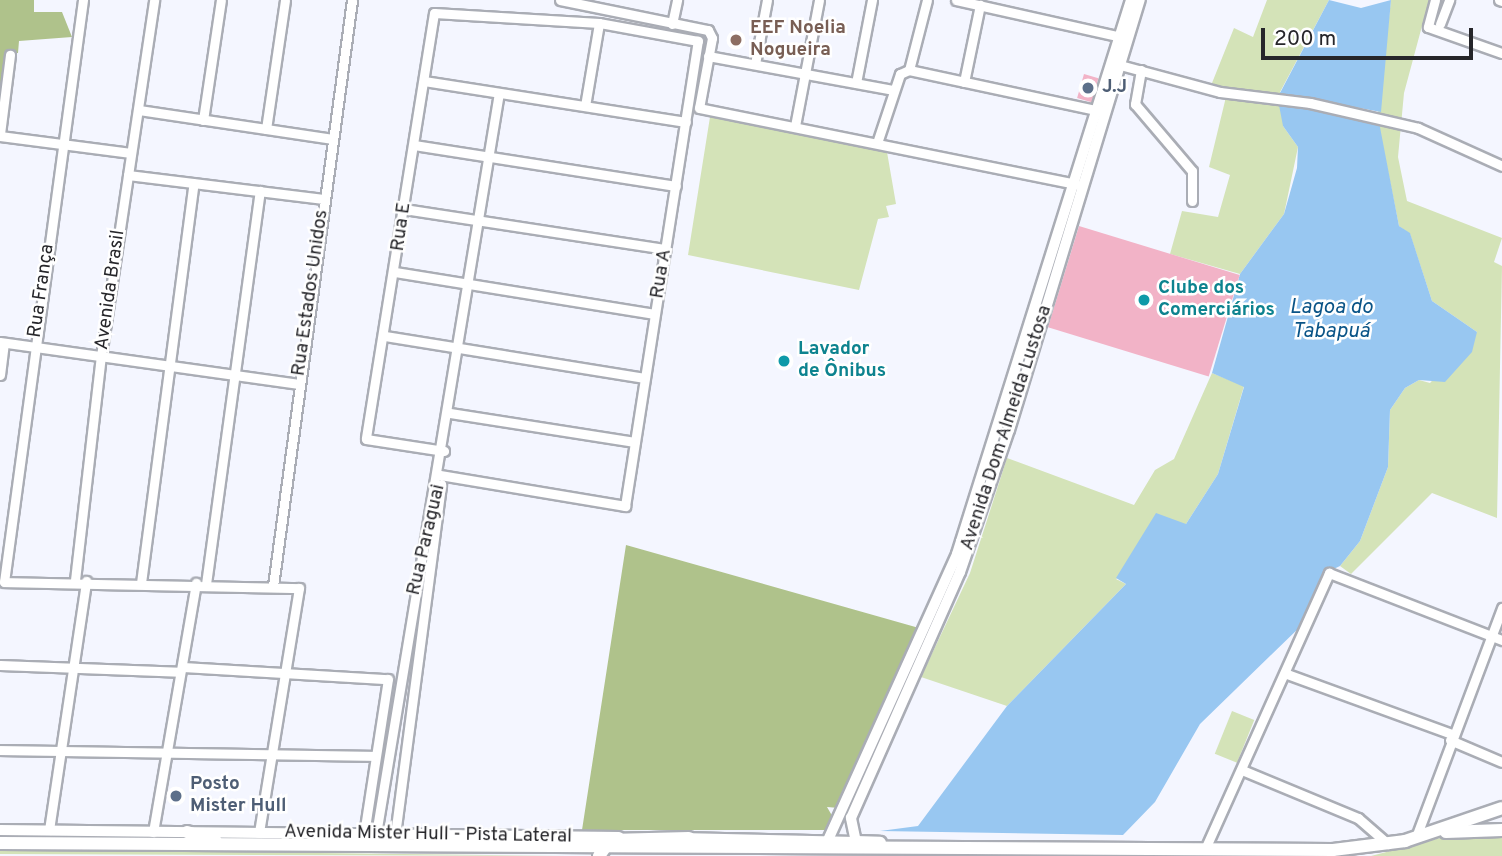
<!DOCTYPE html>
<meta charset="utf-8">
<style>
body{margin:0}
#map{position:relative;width:1502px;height:856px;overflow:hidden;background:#f4f6ff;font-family:Overpass,sans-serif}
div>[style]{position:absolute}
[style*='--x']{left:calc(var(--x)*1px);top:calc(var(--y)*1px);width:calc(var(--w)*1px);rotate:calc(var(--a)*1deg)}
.green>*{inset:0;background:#d4e3b8;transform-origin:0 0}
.forest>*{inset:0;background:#afc28b}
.water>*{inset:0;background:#98c7f1}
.building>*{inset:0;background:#f2b3c7;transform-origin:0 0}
.roads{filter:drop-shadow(2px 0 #aaadb5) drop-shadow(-2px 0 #aaadb5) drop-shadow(0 2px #aaadb5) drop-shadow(0 -2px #aaadb5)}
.minor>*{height:9px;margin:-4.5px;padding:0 4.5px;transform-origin:4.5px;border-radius:4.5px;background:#fff}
.major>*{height:10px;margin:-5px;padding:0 5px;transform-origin:5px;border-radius:5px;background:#fff}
.highway>*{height:12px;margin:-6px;padding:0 6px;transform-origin:6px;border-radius:6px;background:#fff}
.dots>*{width:19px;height:19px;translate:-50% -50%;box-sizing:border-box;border:4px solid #fff;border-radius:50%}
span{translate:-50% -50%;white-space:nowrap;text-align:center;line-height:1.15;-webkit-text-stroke:5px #fff;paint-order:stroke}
.education-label{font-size:19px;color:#785e54;font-weight:700}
.left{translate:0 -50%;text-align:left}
.service-label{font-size:19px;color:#4e5e75;font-weight:700}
.street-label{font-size:19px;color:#26262a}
.culture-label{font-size:19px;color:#0d838f;font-weight:700}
.water-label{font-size:21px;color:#0a5487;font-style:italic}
.scale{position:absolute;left:1261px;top:28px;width:212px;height:32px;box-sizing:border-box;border:4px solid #26262a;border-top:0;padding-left:9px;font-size:21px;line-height:24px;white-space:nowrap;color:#26262a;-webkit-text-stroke:5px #fff;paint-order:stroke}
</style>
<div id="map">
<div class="green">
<div style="clip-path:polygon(1267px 0,1329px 0,1280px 92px,1378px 113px,1391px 0,1429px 0,1404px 93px,1398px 157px,1407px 201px,1502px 238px,1494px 262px,1502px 266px,1497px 518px,1432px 493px,1351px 574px,1340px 566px,1360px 541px,1388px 467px,1390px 410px,1405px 388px,1419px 380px,1430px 383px,1477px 332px,1432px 301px,1410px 234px,1399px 226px,1379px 127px,1283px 126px,1298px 147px,1284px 214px,1240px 274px,1170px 254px,1182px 211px,1218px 217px,1230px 175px,1209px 167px,1225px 101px,1225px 89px,1212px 83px,1234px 28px,1253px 37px)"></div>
<div style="clip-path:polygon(710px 117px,887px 152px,896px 204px,886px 206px,889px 217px,878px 219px,859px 290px,688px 255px)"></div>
<div style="clip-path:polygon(1212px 373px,1244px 386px,1218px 474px,1186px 524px,1116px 579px,1126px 584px,1007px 706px,921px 677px,970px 573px,1007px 458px,1134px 505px,1155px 470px,1174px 459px)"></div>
<div style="left:1232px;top:711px;width:24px;height:46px;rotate:22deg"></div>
<div style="clip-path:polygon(1502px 835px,1502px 856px,1371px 856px,1444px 837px)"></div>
<div style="clip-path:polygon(0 849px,567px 856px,0 854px)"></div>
</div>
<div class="forest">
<div style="clip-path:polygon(0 0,34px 0,34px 12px,62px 12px,72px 37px,19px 41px,18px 53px,6px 54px,0 98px)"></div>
<div style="clip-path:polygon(626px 545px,919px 628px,839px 808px,827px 807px,834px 819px,826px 830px,582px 830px)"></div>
</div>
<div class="water">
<div style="clip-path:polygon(1329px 0,1361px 8px,1391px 0,1381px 112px,1280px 93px)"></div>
<div style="clip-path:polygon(1278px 100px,1379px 122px,1399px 226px,1410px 233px,1432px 301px,1477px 332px,1472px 352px,1445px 382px,1419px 380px,1405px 388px,1390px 410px,1388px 467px,1360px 541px,1340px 566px,1323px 574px,1302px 625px,1200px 724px,1155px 802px,1123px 835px,880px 831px,918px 826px,1007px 706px,1126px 584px,1116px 578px,1156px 513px,1186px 524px,1218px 474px,1244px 387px,1212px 373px,1240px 274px,1284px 214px,1297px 168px,1298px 147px,1283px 126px)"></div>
</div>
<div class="building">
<div style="left:1084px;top:74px;width:15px;height:25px;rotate:16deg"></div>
<div style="left:1079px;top:226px;width:168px;height:106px;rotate:17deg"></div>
</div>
<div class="roads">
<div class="minor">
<div style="--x:83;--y:0;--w:587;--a:97.73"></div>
<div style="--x:4;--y:582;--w:295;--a:1.2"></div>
<div style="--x:299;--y:588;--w:248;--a:99.3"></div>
<div style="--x:560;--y:0;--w:151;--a:11.5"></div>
<div style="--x:708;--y:30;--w:9;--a:63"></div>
<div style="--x:712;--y:38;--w:71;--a:100.5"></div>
<div style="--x:699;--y:108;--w:385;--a:11.4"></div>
<div style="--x:956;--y:0;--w:169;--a:12.6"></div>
<div style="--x:1435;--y:0;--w:28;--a:105"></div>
<div style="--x:1428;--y:27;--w:78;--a:19.4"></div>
<div style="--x:1499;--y:0;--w:3;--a:18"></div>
<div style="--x:672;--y:24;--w:25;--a:-78"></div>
<div style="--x:1440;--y:24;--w:26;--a:-69"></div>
<div style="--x:708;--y:56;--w:189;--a:10.4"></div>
<div style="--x:755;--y:64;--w:65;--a:-79.4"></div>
<div style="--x:1120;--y:65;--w:104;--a:15.1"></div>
<div style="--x:1220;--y:92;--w:91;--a:7"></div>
<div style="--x:1310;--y:103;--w:111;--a:13"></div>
<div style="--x:1418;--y:128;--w:92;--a:24.3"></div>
<div style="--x:909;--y:70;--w:72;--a:-75.6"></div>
<div style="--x:1141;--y:70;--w:35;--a:100"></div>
<div style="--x:1135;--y:104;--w:88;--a:49.6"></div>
<div style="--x:1192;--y:171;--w:30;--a:90"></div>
<div style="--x:424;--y:81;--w:265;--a:8.9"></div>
<div style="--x:964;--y:82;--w:79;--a:-78.3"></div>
<div style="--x:856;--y:83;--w:85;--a:-79.1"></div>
<div style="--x:585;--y:106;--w:84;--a:-80.4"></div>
<div style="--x:139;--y:110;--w:196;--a:8.5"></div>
<div style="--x:203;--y:120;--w:121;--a:-81.5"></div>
<div style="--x:795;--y:126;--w:128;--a:-79.2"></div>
<div style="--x:266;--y:129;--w:130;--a:-81.6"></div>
<div style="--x:0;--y:134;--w:80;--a:-82.8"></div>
<div style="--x:0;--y:136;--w:132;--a:7.4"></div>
<div style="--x:877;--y:143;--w:73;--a:-71.6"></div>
<div style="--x:900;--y:74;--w:10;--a:-24"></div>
<div style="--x:909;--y:70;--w:195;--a:12.1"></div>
<div style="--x:414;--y:145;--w:265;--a:8.9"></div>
<div style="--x:128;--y:175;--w:197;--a:7"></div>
<div style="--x:404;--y:209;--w:265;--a:8.7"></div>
<div style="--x:395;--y:272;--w:263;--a:9.2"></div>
<div style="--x:385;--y:336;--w:263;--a:9.2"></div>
<div style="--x:0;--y:342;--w:302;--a:8"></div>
<div style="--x:0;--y:375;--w:32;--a:-83"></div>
<div style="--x:450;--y:413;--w:187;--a:8.9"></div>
<div style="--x:440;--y:475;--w:188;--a:9.5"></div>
<div style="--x:625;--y:506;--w:471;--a:-81.1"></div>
<div style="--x:698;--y:41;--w:101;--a:-169.7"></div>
<div style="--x:599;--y:23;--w:165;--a:-176.5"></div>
<div style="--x:434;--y:13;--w:431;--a:99.1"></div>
<div style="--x:366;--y:439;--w:79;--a:8.7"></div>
<div style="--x:75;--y:580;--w:226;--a:-83.4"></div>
<div style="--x:101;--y:356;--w:360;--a:-81.5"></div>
<div style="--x:141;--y:583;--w:403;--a:-82.5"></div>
<div style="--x:206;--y:584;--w:397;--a:-82.2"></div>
<div style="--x:273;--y:586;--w:591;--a:-82.32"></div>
<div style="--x:0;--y:665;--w:179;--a:2.2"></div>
<div style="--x:183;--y:667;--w:205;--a:3.4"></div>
<div style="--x:388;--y:679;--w:157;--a:98.8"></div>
<div style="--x:1287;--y:674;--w:176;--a:20"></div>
<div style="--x:1450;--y:740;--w:56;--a:22.9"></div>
<div style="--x:0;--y:750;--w:375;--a:0.9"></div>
<div style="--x:1242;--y:770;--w:126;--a:22.5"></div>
<div style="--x:1358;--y:818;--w:40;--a:41"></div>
<div style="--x:49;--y:830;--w:252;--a:-81.5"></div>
<div style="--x:153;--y:832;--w:253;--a:-80.2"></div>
<div style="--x:376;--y:834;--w:751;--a:-80.58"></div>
<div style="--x:395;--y:835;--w:354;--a:-82.5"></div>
<div style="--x:1416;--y:837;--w:245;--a:-69.4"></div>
<div style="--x:1205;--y:849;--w:303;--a:-65.8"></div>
<div style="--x:1329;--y:573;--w:186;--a:21.2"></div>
</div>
<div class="major">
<div style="--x:0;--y:830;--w:619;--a:0.65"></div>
<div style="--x:681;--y:838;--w:175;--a:1.3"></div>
<div style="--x:828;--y:840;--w:314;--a:-65.7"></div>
<div style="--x:957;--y:554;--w:581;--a:-72.56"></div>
<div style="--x:856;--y:842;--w:25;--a:-102"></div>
<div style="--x:851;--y:818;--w:269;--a:-66.1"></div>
<div style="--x:960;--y:572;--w:150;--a:-71"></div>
<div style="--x:1009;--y:430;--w:450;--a:-73.1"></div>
</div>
<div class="highway">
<div style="--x:187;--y:832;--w:30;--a:17"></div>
<div style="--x:1446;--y:832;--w:56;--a:-2"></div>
<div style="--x:856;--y:842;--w:24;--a:2"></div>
<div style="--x:0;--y:843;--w:1333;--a:0.3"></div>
<div style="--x:1333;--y:850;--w:73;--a:-7.1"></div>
<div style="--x:1405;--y:841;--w:102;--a:-18.8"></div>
<div style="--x:599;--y:856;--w:19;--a:-55"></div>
<div style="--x:610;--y:840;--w:79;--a:-1.5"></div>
</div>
</div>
<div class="dots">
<div style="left:736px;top:40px;background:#8d6e63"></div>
<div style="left:1088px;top:88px;background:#5c6f8a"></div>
<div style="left:1144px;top:300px;background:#0f9aa8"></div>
<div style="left:784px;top:361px;background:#0f9aa8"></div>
<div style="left:176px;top:796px;background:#5c6f8a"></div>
</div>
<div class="education-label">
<span class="left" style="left:750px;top:40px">EEF Noelia<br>Nogueira</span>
</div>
<div class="service-label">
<span class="left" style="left:1102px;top:88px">J.J</span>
<span class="left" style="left:190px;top:796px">Posto<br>Mister Hull</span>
</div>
<div class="street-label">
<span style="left:402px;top:227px;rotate:-82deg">Rua E</span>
<span style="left:662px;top:274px;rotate:-81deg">Rua A</span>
<span style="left:111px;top:290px;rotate:-82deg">Avenida Brasil</span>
<span style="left:42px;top:291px;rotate:-82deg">Rua França</span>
<span style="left:311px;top:293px;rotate:-82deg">Rua Estados Unidos</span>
<span style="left:1007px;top:428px;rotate:-72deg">Avenida Dom Almeida Lustosa</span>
<span style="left:427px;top:540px;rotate:-77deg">Rua Paraguai</span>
<span style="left:428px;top:835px;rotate:1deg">Avenida Mister Hull - Pista Lateral</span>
</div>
<div class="culture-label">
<span class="left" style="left:1158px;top:300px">Clube dos<br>Comerciários</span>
<span class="left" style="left:798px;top:361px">Lavador<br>de Ônibus</span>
</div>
<div class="water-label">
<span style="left:1331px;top:320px">Lagoa do<br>Tabapuá</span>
</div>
<div class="scale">200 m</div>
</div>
